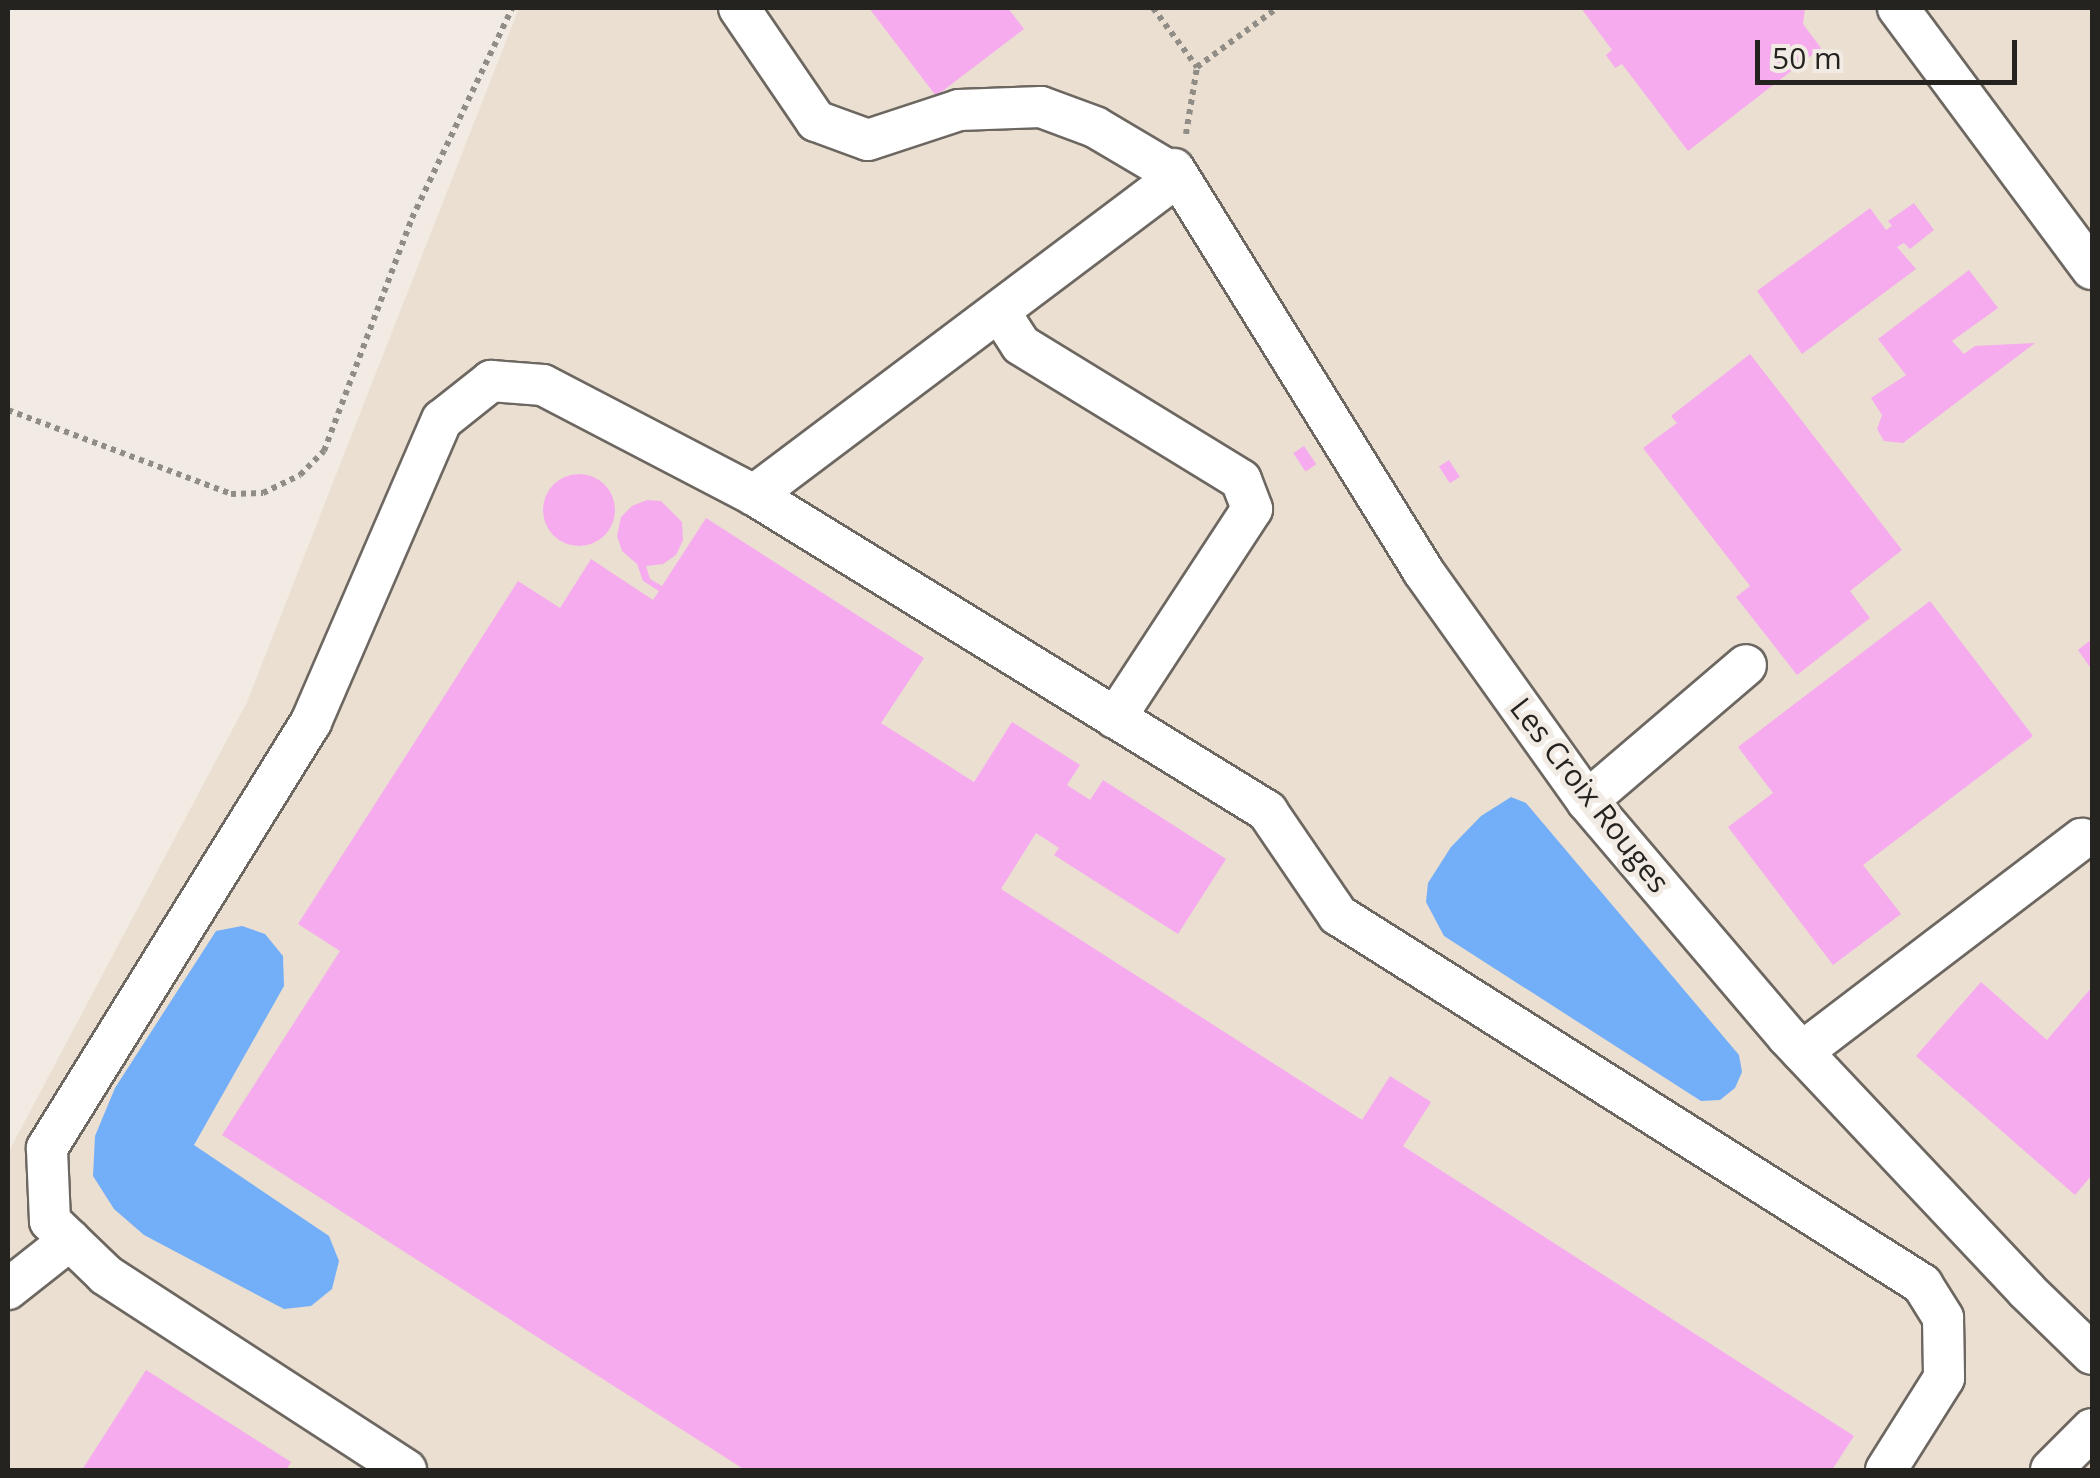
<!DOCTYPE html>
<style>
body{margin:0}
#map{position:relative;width:2100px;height:1478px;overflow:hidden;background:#f1ebe3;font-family:"Open Sans",sans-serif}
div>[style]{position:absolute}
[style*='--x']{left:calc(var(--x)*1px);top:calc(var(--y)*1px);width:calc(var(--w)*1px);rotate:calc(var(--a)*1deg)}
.built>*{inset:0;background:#ebdfd1}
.water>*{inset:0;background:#73aef8}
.building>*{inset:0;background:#f6abef;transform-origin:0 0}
.round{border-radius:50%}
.path>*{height:6px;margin-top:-3px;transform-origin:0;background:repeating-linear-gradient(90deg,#908c86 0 5px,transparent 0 10px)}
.roads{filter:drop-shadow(2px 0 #6d6761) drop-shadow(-2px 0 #6d6761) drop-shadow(0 2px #6d6761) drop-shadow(0 -2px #6d6761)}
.minor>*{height:40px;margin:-20px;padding:0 20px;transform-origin:20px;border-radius:20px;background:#fff}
span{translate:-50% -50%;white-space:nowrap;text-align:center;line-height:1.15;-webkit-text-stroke:10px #f1ebe3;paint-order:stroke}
.street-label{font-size:30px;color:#252320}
.frame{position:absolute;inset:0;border:10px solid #252320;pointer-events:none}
.scale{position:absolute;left:1755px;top:40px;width:262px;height:45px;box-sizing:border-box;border:5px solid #252320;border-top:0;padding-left:12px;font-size:30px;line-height:35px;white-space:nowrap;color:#252320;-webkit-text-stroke:8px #f1ebe3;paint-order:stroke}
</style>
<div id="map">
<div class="built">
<div style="clip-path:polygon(519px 8px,2092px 8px,2092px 1470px,8px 1470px,8px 1153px,247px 702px)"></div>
</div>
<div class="water">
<div style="clip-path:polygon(1511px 797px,1526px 803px,1739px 1055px,1742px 1072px,1735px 1088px,1720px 1100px,1701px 1101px,1444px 936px,1426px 902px,1428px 883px,1451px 847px,1481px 816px)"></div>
<div style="clip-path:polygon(242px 926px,265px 934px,283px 956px,284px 986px,194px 1145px,329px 1236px,339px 1261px,332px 1289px,311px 1306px,284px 1309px,144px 1235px,114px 1209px,93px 1176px,95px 1136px,115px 1088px,216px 931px)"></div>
</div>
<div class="building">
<div style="clip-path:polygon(869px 8px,1008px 8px,1024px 29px,936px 96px)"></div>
<div style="clip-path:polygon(1581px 8px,1805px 8px,1803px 24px,1821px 48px,1688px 151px,1622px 64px,1615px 68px,1606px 55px,1612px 50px)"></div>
<div style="clip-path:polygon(1914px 203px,1934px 230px,1910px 249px,1904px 243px,1897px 247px,1916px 269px,1802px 354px,1757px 291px,1870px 208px,1886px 230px,1892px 226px,1888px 221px)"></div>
<div style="clip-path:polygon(1969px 270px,1998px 308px,1952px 341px,1964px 354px,1975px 346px,2035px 343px,1903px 443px,1884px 441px,1877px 429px,1882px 415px,1871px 398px,1906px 375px,1878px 339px)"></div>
<div style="clip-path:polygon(1750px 354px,1902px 550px,1850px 591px,1870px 618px,1797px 675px,1736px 597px,1750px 586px,1643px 448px,1677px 423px,1671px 416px)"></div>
<div style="left:1304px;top:446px;width:22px;height:13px;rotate:56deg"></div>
<div style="left:1449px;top:460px;width:20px;height:12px;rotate:57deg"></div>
<div class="round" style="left:543px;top:474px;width:72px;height:72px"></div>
<div style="clip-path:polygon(647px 500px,661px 501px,682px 522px,683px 540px,676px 555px,663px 564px,646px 566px,650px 579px,662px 586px,706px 518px,924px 658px,881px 723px,974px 782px,1012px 722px,1080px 765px,1067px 785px,1090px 800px,1103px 780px,1226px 859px,1178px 934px,1054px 855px,1059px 848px,1036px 833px,1001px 889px,1362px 1120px,1390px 1076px,1431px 1102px,1403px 1146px,1854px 1436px,1832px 1470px,745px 1470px,222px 1135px,340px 951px,298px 924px,518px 581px,560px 608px,591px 559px,653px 600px,659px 591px,643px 581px,637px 564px,622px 551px,617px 536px,621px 517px,632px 506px)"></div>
<div style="clip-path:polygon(1930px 601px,2033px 736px,1863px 865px,1901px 914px,1833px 965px,1728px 827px,1773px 793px,1738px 747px)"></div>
<div style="clip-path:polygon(2092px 639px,2092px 670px,2078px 650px)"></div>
<div style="clip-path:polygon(1981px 982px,2047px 1040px,2092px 987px,2092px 1175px,2075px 1195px,1916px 1056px)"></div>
<div style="clip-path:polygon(146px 1370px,291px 1462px,286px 1470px,82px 1470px)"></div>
</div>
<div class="path">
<div style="--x:1153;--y:8;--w:74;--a:53.3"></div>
<div style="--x:1197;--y:67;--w:99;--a:-36.4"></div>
<div style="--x:1186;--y:134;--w:68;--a:-80.7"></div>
<div style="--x:8;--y:410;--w:238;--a:20.6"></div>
<div style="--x:231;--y:494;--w:32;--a:-2"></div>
<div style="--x:263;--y:493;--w:41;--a:-25.9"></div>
<div style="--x:300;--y:475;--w:34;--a:-45"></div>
<div style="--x:324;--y:451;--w:249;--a:-69.3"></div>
<div style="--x:412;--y:218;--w:233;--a:-64.5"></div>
</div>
<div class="roads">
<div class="minor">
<div style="--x:739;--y:8;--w:137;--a:55.7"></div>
<div style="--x:816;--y:121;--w:55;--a:20.1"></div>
<div style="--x:868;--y:140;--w:96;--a:-18.2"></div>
<div style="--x:959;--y:110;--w:82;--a:-2.1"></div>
<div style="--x:1041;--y:107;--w:58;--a:20.3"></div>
<div style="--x:1095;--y:127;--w:96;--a:30.6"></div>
<div style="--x:1178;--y:176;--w:531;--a:143.04"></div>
<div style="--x:1898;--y:8;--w:325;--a:53.4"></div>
<div style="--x:1174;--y:169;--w:473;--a:58.2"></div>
<div style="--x:1423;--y:571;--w:282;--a:54.5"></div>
<div style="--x:1587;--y:801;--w:309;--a:49.6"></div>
<div style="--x:1787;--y:1036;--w:349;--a:46.7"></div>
<div style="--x:2026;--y:1290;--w:92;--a:44.1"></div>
<div style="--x:999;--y:311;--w:40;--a:57.1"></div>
<div style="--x:1021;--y:345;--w:258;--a:31.5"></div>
<div style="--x:1241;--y:480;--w:31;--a:69"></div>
<div style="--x:1252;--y:509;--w:250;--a:123.2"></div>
<div style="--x:1587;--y:801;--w:209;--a:-40.5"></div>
<div style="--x:1802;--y:1052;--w:352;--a:-37.3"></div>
<div style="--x:8;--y:1289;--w:79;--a:-38.3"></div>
<div style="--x:406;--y:1470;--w:358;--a:-147"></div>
<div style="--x:106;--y:1275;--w:78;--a:-136"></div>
<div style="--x:50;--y:1221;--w:73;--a:-92.4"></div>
<div style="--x:47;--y:1148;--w:501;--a:-58.21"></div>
<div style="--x:311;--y:722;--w:329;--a:-66.6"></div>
<div style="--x:442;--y:420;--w:63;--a:-38.5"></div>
<div style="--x:491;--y:381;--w:52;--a:4.4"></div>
<div style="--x:543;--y:385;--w:238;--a:27.5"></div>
<div style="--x:754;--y:495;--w:603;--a:31.63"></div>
<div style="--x:1267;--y:811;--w:126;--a:55.7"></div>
<div style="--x:1338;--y:915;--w:691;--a:32.29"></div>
<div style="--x:1922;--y:1284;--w:40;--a:58"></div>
<div style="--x:1943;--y:1318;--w:60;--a:89"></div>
<div style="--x:1944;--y:1378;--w:109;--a:122.2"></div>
<div style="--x:2051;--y:1470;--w:58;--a:-45"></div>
</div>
</div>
<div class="street-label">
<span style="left:1590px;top:795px;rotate:52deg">Les Croix Rouges</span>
</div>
<div class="frame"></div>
<div class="scale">50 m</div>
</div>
